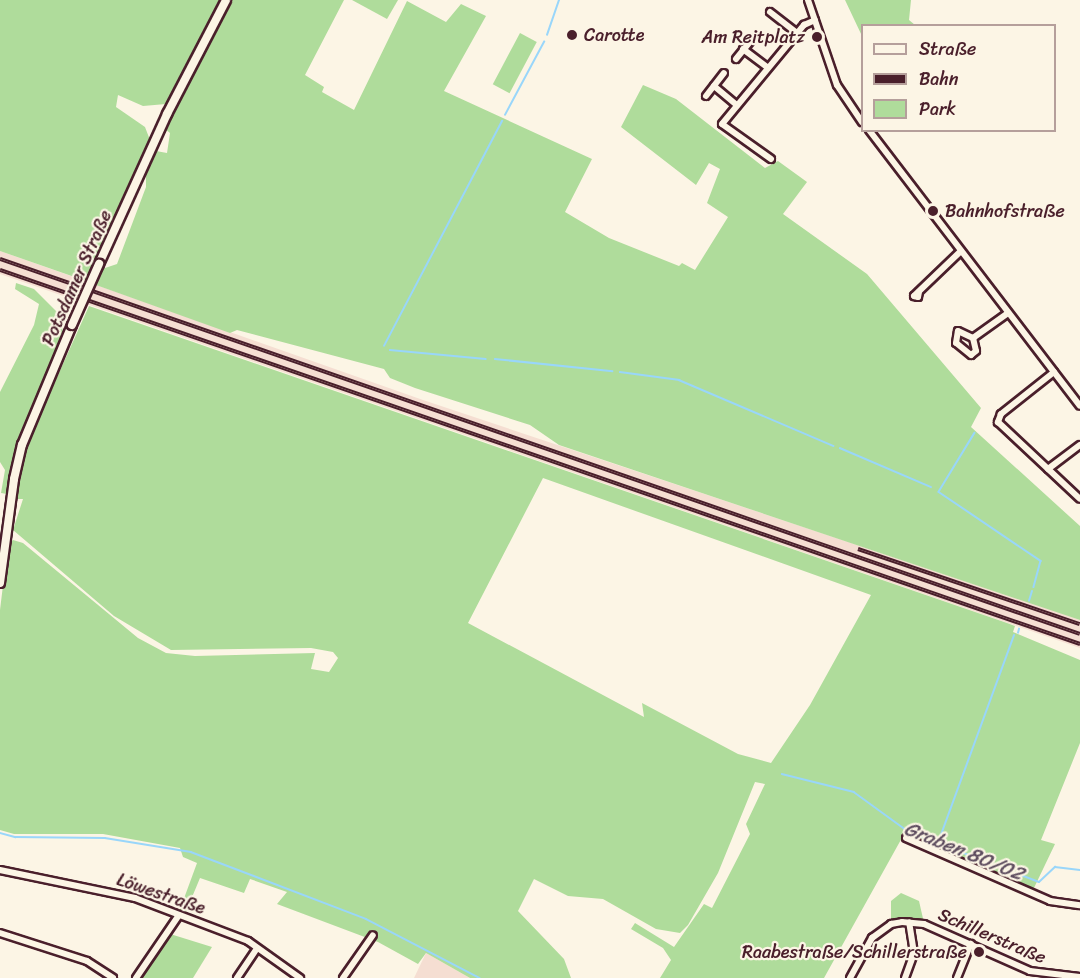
<!DOCTYPE html>
<meta charset="utf-8">
<style>
body{margin:0}
#map{position:relative;width:1080px;height:978px;overflow:hidden;background:#fcf5e5;font-family:Sriracha,sans-serif}
div>[style]{position:absolute}
[style*='--x']{left:calc(var(--x)*1px);top:calc(var(--y)*1px);width:calc(var(--w)*1px);rotate:calc(var(--a)*1deg)}
.built>*{inset:0;background:#f5ded2}
.green>*{inset:0;background:#afdc9b;transform-origin:0 0}
.stream>*{height:1.5px;margin:-0.75px;padding:0 0.75px;transform-origin:0.75px;border-radius:0.75px;background:#99d6fa}
.roads{filter:drop-shadow(2px 0 #4a1f2b) drop-shadow(-2px 0 #4a1f2b) drop-shadow(0 2px #4a1f2b) drop-shadow(0 -2px #4a1f2b)}
.minor>*{height:6px;margin:-3px;padding:0 3px;transform-origin:3px;border-radius:3px;background:#fcf5e5}
.tertiary>*{height:8px;margin:-4px;padding:0 4px;transform-origin:4px;border-radius:4px;background:#fcf5e5}
.rail>*{height:4px;margin-top:-2px;transform-origin:0;background:repeating-linear-gradient(90deg,#fcf5e5 0 4.5px,#4a1f2b 0 9px);box-sizing:border-box;border-block:2px solid #4a1f2b}
.bridges{filter:drop-shadow(2px 0 #4a1f2b) drop-shadow(-2px 0 #4a1f2b) drop-shadow(0 2px #4a1f2b) drop-shadow(0 -2px #4a1f2b)}
.tertiary-bridge>*{height:8px;margin:-4px;padding:0 4px;transform-origin:4px;border-radius:4px;background:#fcf5e5}
.dots>*{width:16px;height:16px;translate:-50% -50%;box-sizing:border-box;border:3px solid #fcf5e5;border-radius:50%}
span{translate:-50% -50%;white-space:nowrap;text-align:center;line-height:1.15;-webkit-text-stroke:4.5px #fcf5e5;paint-order:stroke}
.poi-label{font-size:18px;color:#4a1f2b}
.left{translate:0 -50%;text-align:left}
.right{translate:-100% -50%;text-align:right}
.street-label{font-size:18px;color:#4a1f2b}
.water-label{font-size:20px;color:#5e4d5f;font-style:italic}
.legend{position:absolute;left:861px;top:24px;width:195px;height:108px;box-sizing:border-box;background:#fcf5e5;border:2px solid #b59f9b;margin:0;padding:8px 10px;list-style:none;font-size:18px;color:#4a1f2b}
.legend li{display:flex;align-items:center;gap:12px;height:30px}
.legend b{width:30px;border:2px solid #b59f9b}
</style>
<div id="map">
<div class="built">
<div style="clip-path:polygon(0 251px,423px 400px,1061px 613px,1080px 620px,1080px 648px,0 274px)"></div>
<div style="clip-path:polygon(426px 953px,470px 978px,414px 978px)"></div>
</div>
<div class="green">
<div style="clip-path:polygon(0 0,222px 0,166px 104px,143px 106px,118px 95px,116px 107px,145px 127px,150px 140px,86px 281px,0 251px)"></div>
<div style="clip-path:polygon(229px 0,344px 0,305px 75px,324px 87px,322px 92px,354px 110px,407px 1px,446px 22px,461px 4px,486px 16px,444px 91px,592px 159px,565px 212px,609px 238px,679px 266px,682px 263px,695px 270px,728px 217px,707px 203px,720px 169px,709px 163px,696px 185px,621px 127px,643px 85px,676px 99px,765px 168px,778px 161px,807px 182px,783px 214px,867px 274px,981px 408px,971px 427px,1080px 526px,1080px 620px,559px 445px,530px 425px,415px 388px,390px 378px,384px 369px,237px 330px,230px 333px,96px 285px,102px 269px,117px 264px,146px 187px,146px 173px,156px 151px,167px 153px,170px 133px,165px 129px)"></div>
<div style="clip-path:polygon(352px 0,398px 0,387px 19px)"></div>
<div style="clip-path:polygon(845px 0,911px 0,909px 20px,915px 25px,862px 26px,862px 36px)"></div>
<div style="left:520px;top:33px;width:19px;height:58px;rotate:28deg"></div>
<div style="clip-path:polygon(16px 283px,34px 289px,63px 318px,62px 338px,18px 443px,7px 494px,1px 493px,5px 470px,0 462px,0 392px,34px 325px,39px 304px,15px 289px)"></div>
<div style="clip-path:polygon(evenodd,89px 306px,1007px 623px,1015px 626px,1013px 632px,1080px 660px,1080px 743px,1041px 840px,1055px 844px,1033px 890px,903px 836px,824px 978px,660px 978px,671px 960px,663px 948px,631px 929px,635px 923px,674px 947px,704px 904px,712px 908px,750px 834px,746px 824px,765px 784px,755px 782px,718px 873px,688px 925px,680px 933px,656px 929px,603px 899px,568px 896px,534px 879px,518px 911px,564px 959px,571px 978px,470px 978px,426px 953px,418px 964px,378px 942px,277px 904px,287px 892px,250px 879px,244px 893px,200px 878px,185px 914px,179px 912px,197px 863px,183px 857px,180px 848px,103px 834px,14px 834px,0 830px,0 610px,8px 544px,13px 540px,23px 543px,138px 638px,166px 653px,195px 656px,315px 653px,311px 669px,329px 672px,338px 658px,333px 652px,311px 648px,171px 650px,114px 616px,13px 530px,23px 499px,16px 499px,28px 442px,89px 306px,543px 478px,871px 595px,810px 705px,771px 763px,738px 754px,642px 703px,644px 717px,468px 623px,543px 478px)"></div>
<div style="clip-path:polygon(901px 893px,919px 901px,924px 923px,891px 923px,891px 901px)"></div>
<div style="clip-path:polygon(167px 933px,212px 947px,193px 978px,136px 978px)"></div>
</div>
<div class="stream">
<div style="--x:547;--y:35;--w:37;--a:-71"></div>
<div style="--x:505;--y:115;--w:83;--a:-61.9"></div>
<div style="--x:384;--y:346;--w:254;--a:-62.3"></div>
<div style="--x:390;--y:350;--w:96;--a:5.4"></div>
<div style="--x:495;--y:359;--w:118;--a:5.9"></div>
<div style="--x:620;--y:372;--w:60;--a:7.7"></div>
<div style="--x:679;--y:380;--w:168;--a:23.1"></div>
<div style="--x:975;--y:433;--w:69;--a:121.4"></div>
<div style="--x:939;--y:492;--w:123;--a:34.1"></div>
<div style="--x:1041;--y:561;--w:27;--a:105"></div>
<div style="--x:840;--y:448;--w:99;--a:23.2"></div>
<div style="--x:1029;--y:601;--w:10;--a:-73"></div>
<div style="--x:1018;--y:633;--w:4;--a:-76"></div>
<div style="--x:782;--y:774;--w:74;--a:14"></div>
<div style="--x:854;--y:792;--w:68;--a:36"></div>
<div style="--x:909;--y:832;--w:139;--a:21"></div>
<div style="--x:1039;--y:882;--w:22;--a:-43"></div>
<div style="--x:1055;--y:867;--w:25;--a:7"></div>
<div style="--x:0;--y:833;--w:16;--a:15"></div>
<div style="--x:15;--y:837;--w:90;--a:0.6"></div>
<div style="--x:105;--y:838;--w:87;--a:9.2"></div>
<div style="--x:191;--y:852;--w:187;--a:20.9"></div>
<div style="--x:366;--y:919;--w:128;--a:27.4"></div>
<div style="--x:938;--y:843;--w:221;--a:-69.9"></div>
</div>
<div class="roads">
<div class="minor">
<div style="--x:808;--y:0;--w:90;--a:71.2"></div>
<div style="--x:837;--y:85;--w:45;--a:56"></div>
<div style="--x:770;--y:12;--w:34;--a:38"></div>
<div style="--x:743;--y:49;--w:31;--a:37"></div>
<div style="--x:736;--y:59;--w:26;--a:-51"></div>
<div style="--x:714;--y:86;--w:30;--a:40"></div>
<div style="--x:706;--y:96;--w:29;--a:-52"></div>
<div style="--x:869;--y:130;--w:347;--a:52.6"></div>
<div style="--x:771;--y:159;--w:60;--a:-144.5"></div>
<div style="--x:722;--y:124;--w:129;--a:-50.4"></div>
<div style="--x:804;--y:25;--w:12;--a:-24"></div>
<div style="--x:919;--y:292;--w:5;--a:101"></div>
<div style="--x:918;--y:297;--w:4;--a:-166"></div>
<div style="--x:914;--y:296;--w:65;--a:-43.8"></div>
<div style="--x:973;--y:338;--w:13;--a:77"></div>
<div style="--x:976;--y:351;--w:6;--a:141"></div>
<div style="--x:971;--y:355;--w:19;--a:-141"></div>
<div style="--x:956;--y:343;--w:12;--a:-81"></div>
<div style="--x:958;--y:331;--w:17;--a:25"></div>
<div style="--x:973;--y:338;--w:43;--a:-35.5"></div>
<div style="--x:1054;--y:372;--w:68;--a:141.6"></div>
<div style="--x:1001;--y:414;--w:9;--a:111"></div>
<div style="--x:998;--y:422;--w:112;--a:43.2"></div>
<div style="--x:1048;--y:469;--w:40;--a:-37"></div>
<div style="--x:906;--y:838;--w:157;--a:23.6"></div>
<div style="--x:1050;--y:901;--w:30;--a:8"></div>
<div style="--x:0;--y:870;--w:138;--a:11.7"></div>
<div style="--x:135;--y:898;--w:121;--a:20.8"></div>
<div style="--x:248;--y:941;--w:64;--a:35.4"></div>
<div style="--x:0;--y:933;--w:91;--a:17.8"></div>
<div style="--x:87;--y:961;--w:31;--a:33"></div>
<div style="--x:136;--y:978;--w:76;--a:-55.7"></div>
<div style="--x:237;--y:978;--w:36;--a:-56"></div>
<div style="--x:343;--y:978;--w:52;--a:-55.1"></div>
<div style="--x:850;--y:978;--w:46;--a:-61.2"></div>
<div style="--x:872;--y:938;--w:24;--a:-36"></div>
<div style="--x:891;--y:924;--w:11;--a:-10"></div>
<div style="--x:902;--y:922;--w:22;--a:5"></div>
<div style="--x:924;--y:924;--w:116;--a:23.9"></div>
<div style="--x:1030;--y:971;--w:50;--a:6.8"></div>
<div style="--x:905;--y:978;--w:27;--a:-70"></div>
<div style="--x:914;--y:953;--w:31;--a:-99"></div>
<div style="--x:957;--y:978;--w:37;--a:-68"></div>
</div>
<div class="tertiary">
<div style="--x:99;--y:264;--w:165;--a:-65.6"></div>
<div style="--x:167;--y:114;--w:128;--a:-62.6"></div>
<div style="--x:0;--y:583;--w:105;--a:-82.3"></div>
<div style="--x:14;--y:479;--w:35;--a:-77"></div>
<div style="--x:22;--y:445;--w:130;--a:-67.4"></div>
</div>
</div>
<div class="rail">
<div style="--x:0;--y:259;--w:1143;--a:19.15"></div>
<div style="--x:0;--y:270;--w:1143;--a:19.1"></div>
<div style="--x:858;--y:549;--w:234;--a:18.7"></div>
</div>
<div class="bridges">
<div class="tertiary-bridge">
<div style="--x:72;--y:325;--w:67;--a:-66.1"></div>
</div>
</div>
<div class="dots">
<div style="left:572px;top:35px;background:#4a1f2b"></div>
<div style="left:817px;top:37px;background:#4a1f2b"></div>
<div style="left:933px;top:211px;background:#4a1f2b"></div>
<div style="left:979px;top:952px;background:#4a1f2b"></div>
</div>
<div class="poi-label">
<span class="left" style="left:584px;top:35px">Carotte</span>
<span class="right" style="left:805px;top:37px">Am Reitplatz</span>
<span class="left" style="left:945px;top:211px">Bahnhofstraße</span>
<span class="right" style="left:967px;top:952px">Raabestraße/Schillerstraße</span>
</div>
<div class="street-label">
<span style="left:77px;top:278px;rotate:-66deg">Potsdamer Straße</span>
<span style="left:161px;top:894px;rotate:19deg">Löwestraße</span>
<span style="left:992px;top:936px;rotate:23deg">Schillerstraße</span>
</div>
<div class="water-label">
<span style="left:964px;top:851px;rotate:22deg">Graben 80/02</span>
</div>
<ul class="legend">
<li><b style="height:8px;background:#fcf5e5"></b>Straße</li>
<li><b style="height:8px;background:#4a1f2b"></b>Bahn</li>
<li><b style="height:16px;background:#afdc9b"></b>Park</li>
</ul>
</div>
